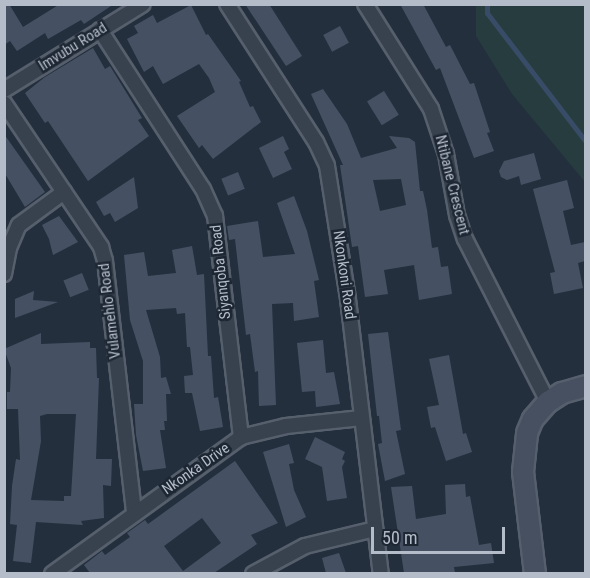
<!DOCTYPE html>
<style>
body{margin:0}
#map{position:relative;width:590px;height:578px;overflow:hidden;background:#242f3e;font-family:"Roboto Condensed",sans-serif}
div>[style]{position:absolute}
[style*='--x']{left:calc(var(--x)*1px);top:calc(var(--y)*1px);width:calc(var(--w)*1px);rotate:calc(var(--a)*1deg)}
.green>*{inset:0;background:#263c3f}
.stream>*{height:5px;margin:-2.5px;padding:0 2.5px;transform-origin:2.5px;border-radius:2.5px;background:#394c67}
.building>*{inset:0;background:#455162;transform-origin:0 0}
.roads{filter:drop-shadow(2px 0 #565f6c) drop-shadow(-2px 0 #565f6c) drop-shadow(0 2px #565f6c) drop-shadow(0 -2px #565f6c)}
.street>*{height:14px;margin:-7px;padding:0 7px;transform-origin:7px;border-radius:7px;background:#38414e}
.secondary>*{height:20px;margin:-10px;padding:0 10px;transform-origin:10px;border-radius:10px;background:#465061}
span{translate:-50% -50%;white-space:nowrap;text-align:center;line-height:1.15;-webkit-text-stroke:5px #1d2633;paint-order:stroke}
.street-label{font-size:15px;color:#b4bcc9}
.frame{position:absolute;inset:0;border:6px solid #b4bcc9;pointer-events:none}
.scale{position:absolute;left:371px;top:527px;width:134px;height:27px;box-sizing:border-box;border:3px solid #b4bcc9;border-top:0;padding-left:8px;font-size:18px;line-height:21px;white-space:nowrap;color:#b4bcc9;-webkit-text-stroke:4px #1d2633;paint-order:stroke}
</style>
<div id="map">
<div class="green">
<div style="clip-path:polygon(476px 5px,585px 5px,585px 182px,512px 94px,476px 36px)"></div>
</div>
<div class="stream">
<div style="--x:487;--y:4;--w:9;--a:90"></div>
<div style="--x:487;--y:13;--w:163;--a:52.5"></div>
</div>
<div class="building">
<div style="clip-path:polygon(4px 4px,9px 4px,23px 27px,60px 4px,114px 4px,84px 24px,81px 20px,48px 39px,45px 33px,17px 51px,10px 41px,4px 45px)"></div>
<div style="clip-path:polygon(245px 4px,269px 4px,302px 56px,286px 66px)"></div>
<div style="clip-path:polygon(400px 4px,423px 4px,446px 47px,450px 45px,470px 84px,474px 83px,490px 132px,487px 133px,494px 151px,474px 158px,440px 68px,436px 70px)"></div>
<div style="clip-path:polygon(191px 5px,206px 35px,208px 34px,241px 81px,239px 82px,250px 107px,253px 106px,261px 122px,213px 159px,202px 145px,199px 148px,177px 116px,215px 92px,209px 78px,199px 64px,163px 84px,153px 66px,144px 72px,127px 39px,138px 33px,134px 26px,153px 15px,157px 23px)"></div>
<div style="left:340px;top:26px;width:19px;height:19px;rotate:62deg"></div>
<div style="clip-path:polygon(93px 48px,105px 69px,110px 66px,142px 118px,138px 120px,149px 136px,88px 181px,48px 121px,45px 123px,25px 93px,45px 77px)"></div>
<div style="clip-path:polygon(evenodd,323px 89px,347px 124px,361px 158px,397px 148px,389px 136px,409px 138px,415px 142px,420px 191px,423px 191px,427px 210px,432px 248px,438px 247px,441px 267px,448px 266px,452px 294px,419px 300px,414px 265px,384px 270px,388px 294px,365px 297px,358px 246px,352px 247px,340px 165px,343px 165px,311px 94px,323px 89px,401px 179px,406px 205px,380px 211px,373px 180px,401px 179px)"></div>
<div style="left:384px;top:91px;width:28px;height:20px;rotate:58deg"></div>
<div style="clip-path:polygon(4px 134px,45px 192px,25px 207px,4px 172px)"></div>
<div style="clip-path:polygon(283px 136px,289px 149px,284px 152px,292px 169px,273px 178px,259px 148px)"></div>
<div style="clip-path:polygon(534px 153px,541px 179px,521px 185px,519px 176px,507px 180px,501px 177px,499px 171px,504px 161px)"></div>
<div style="left:238px;top:172px;width:18px;height:18px;rotate:68deg"></div>
<div style="clip-path:polygon(134px 177px,138px 208px,115px 222px,110px 213px,104px 216px,96px 202px)"></div>
<div style="clip-path:polygon(567px 180px,574px 208px,563px 211px,571px 245px,585px 242px,585px 261px,578px 263px,583px 288px,554px 294px,550px 273px,555px 272px,533px 189px)"></div>
<div style="clip-path:polygon(294px 196px,307px 231px,319px 280px,314px 281px,319px 317px,294px 321px,293px 303px,272px 304px,276px 405px,259px 406px,258px 371px,255px 372px,250px 334px,246px 335px,235px 239px,229px 240px,227px 226px,258px 221px,263px 257px,295px 254px,277px 203px)"></div>
<div style="clip-path:polygon(59px 216px,78px 242px,53px 255px,49px 239px,42px 225px)"></div>
<div style="clip-path:polygon(192px 246px,197px 275px,204px 274px,208px 356px,211px 356px,214px 398px,218px 397px,223px 427px,200px 431px,192px 393px,185px 393px,184px 376px,193px 375px,190px 347px,187px 347px,185px 313px,177px 314px,176px 308px,146px 310px,160px 357px,161px 378px,166px 377px,171px 394px,166px 394px,167px 421px,164px 421px,165px 430px,160px 430px,166px 468px,143px 471px,136px 435px,134px 404px,143px 404px,143px 361px,130px 320px,124px 255px,144px 252px,148px 276px,176px 273px,172px 250px)"></div>
<div style="left:82px;top:273px;width:18px;height:20px;rotate:68deg"></div>
<div style="clip-path:polygon(34px 291px,33px 300px,58px 302px,15px 318px,15px 299px)"></div>
<div style="clip-path:polygon(388px 332px,401px 430px,396px 431px,405px 474px,385px 481px,378px 444px,382px 443px,379px 416px,377px 416px,368px 334px)"></div>
<div style="clip-path:polygon(evenodd,41px 333px,41px 344px,90px 342px,90px 348px,96px 348px,97px 378px,99px 378px,96px 459px,112px 459px,111px 486px,103px 485px,104px 518px,81px 521px,83px 525px,36px 522px,31px 563px,13px 561px,17px 525px,10px 524px,12px 486px,16px 459px,20px 460px,18px 409px,7px 409px,7px 392px,10px 392px,11px 368px,4px 349px,41px 333px,47px 414px,76px 414px,71px 496px,64px 496px,64px 501px,31px 500px,41px 441px,40px 416px,47px 414px)"></div>
<div style="clip-path:polygon(323px 340px,326px 373px,334px 372px,340px 404px,316px 407px,315px 391px,302px 392px,297px 343px)"></div>
<div style="clip-path:polygon(449px 355px,463px 434px,466px 433px,472px 452px,446px 461px,435px 427px,431px 428px,427px 407px,439px 405px,429px 359px)"></div>
<div style="clip-path:polygon(315px 437px,345px 452px,342px 459px,345px 461px,342px 467px,347px 498px,327px 501px,322px 467px,305px 459px)"></div>
<div style="clip-path:polygon(289px 444px,294px 463px,289px 464px,294px 490px,306px 517px,286px 527px,263px 452px)"></div>
<div style="clip-path:polygon(evenodd,235px 461px,278px 523px,251px 535px,257px 544px,214px 573px,90px 573px,84px 565px,102px 551px,105px 555px,130px 537px,127px 533px,145px 520px,148px 524px,235px 461px,202px 518px,221px 543px,183px 571px,164px 546px,202px 518px)"></div>
<div style="clip-path:polygon(465px 484px,466px 497px,470px 496px,479px 545px,491px 543px,494px 563px,454px 567px,455px 573px,404px 573px,391px 487px,412px 486px,416px 519px,446px 514px,445px 485px)"></div>
<div style="clip-path:polygon(339px 553px,346px 573px,326px 573px,322px 558px)"></div>
</div>
<div class="roads">
<div class="street">
<div style="--x:227;--y:4;--w:164;--a:57.2"></div>
<div style="--x:316;--y:142;--w:26;--a:65"></div>
<div style="--x:327;--y:166;--w:135;--a:81"></div>
<div style="--x:348;--y:299;--w:277;--a:83.2"></div>
<div style="--x:365;--y:4;--w:124;--a:57.8"></div>
<div style="--x:431;--y:109;--w:47;--a:71.6"></div>
<div style="--x:446;--y:154;--w:62;--a:79.8"></div>
<div style="--x:457;--y:215;--w:25;--a:72"></div>
<div style="--x:465;--y:239;--w:183;--a:63"></div>
<div style="--x:100;--y:30;--w:189;--a:57.1"></div>
<div style="--x:203;--y:189;--w:30;--a:66"></div>
<div style="--x:215;--y:216;--w:223;--a:83.3"></div>
<div style="--x:4;--y:90;--w:163;--a:-31.7"></div>
<div style="--x:4;--y:103;--w:174;--a:56"></div>
<div style="--x:101;--y:247;--w:15;--a:74"></div>
<div style="--x:105;--y:261;--w:253;--a:83.4"></div>
<div style="--x:4;--y:274;--w:26;--a:-79"></div>
<div style="--x:9;--y:248;--w:25;--a:-67"></div>
<div style="--x:19;--y:225;--w:56;--a:-36.3"></div>
<div style="--x:52;--y:574;--w:233;--a:-35.9"></div>
<div style="--x:241;--y:437;--w:46;--a:-13.7"></div>
<div style="--x:286;--y:426;--w:76;--a:-6"></div>
<div style="--x:253;--y:574;--w:59;--a:-28.3"></div>
<div style="--x:305;--y:546;--w:72;--a:-13.7"></div>
</div>
<div class="secondary">
<div style="--x:535;--y:574;--w:103;--a:-96.7"></div>
<div style="--x:523;--y:472;--w:39;--a:-84"></div>
<div style="--x:527;--y:433;--w:15;--a:-67"></div>
<div style="--x:533;--y:419;--w:23;--a:-49"></div>
<div style="--x:548;--y:402;--w:17;--a:-33"></div>
<div style="--x:562;--y:393;--w:25;--a:-16"></div>
</div>
</div>
<div class="street-label">
<span style="left:73px;top:47px;rotate:-32deg">Imvubu Road</span>
<span style="left:452px;top:185px;rotate:76deg">Ntibane Crescent</span>
<span style="left:221px;top:272px;rotate:-96deg">Siyanqoba Road</span>
<span style="left:344px;top:275px;rotate:82deg">Nkonkoni Road</span>
<span style="left:110px;top:311px;rotate:-97deg">Vulamehlo Road</span>
<span style="left:196px;top:469px;rotate:-35deg">Nkonka Drive</span>
</div>
<div class="frame"></div>
<div class="scale">50 m</div>
</div>
